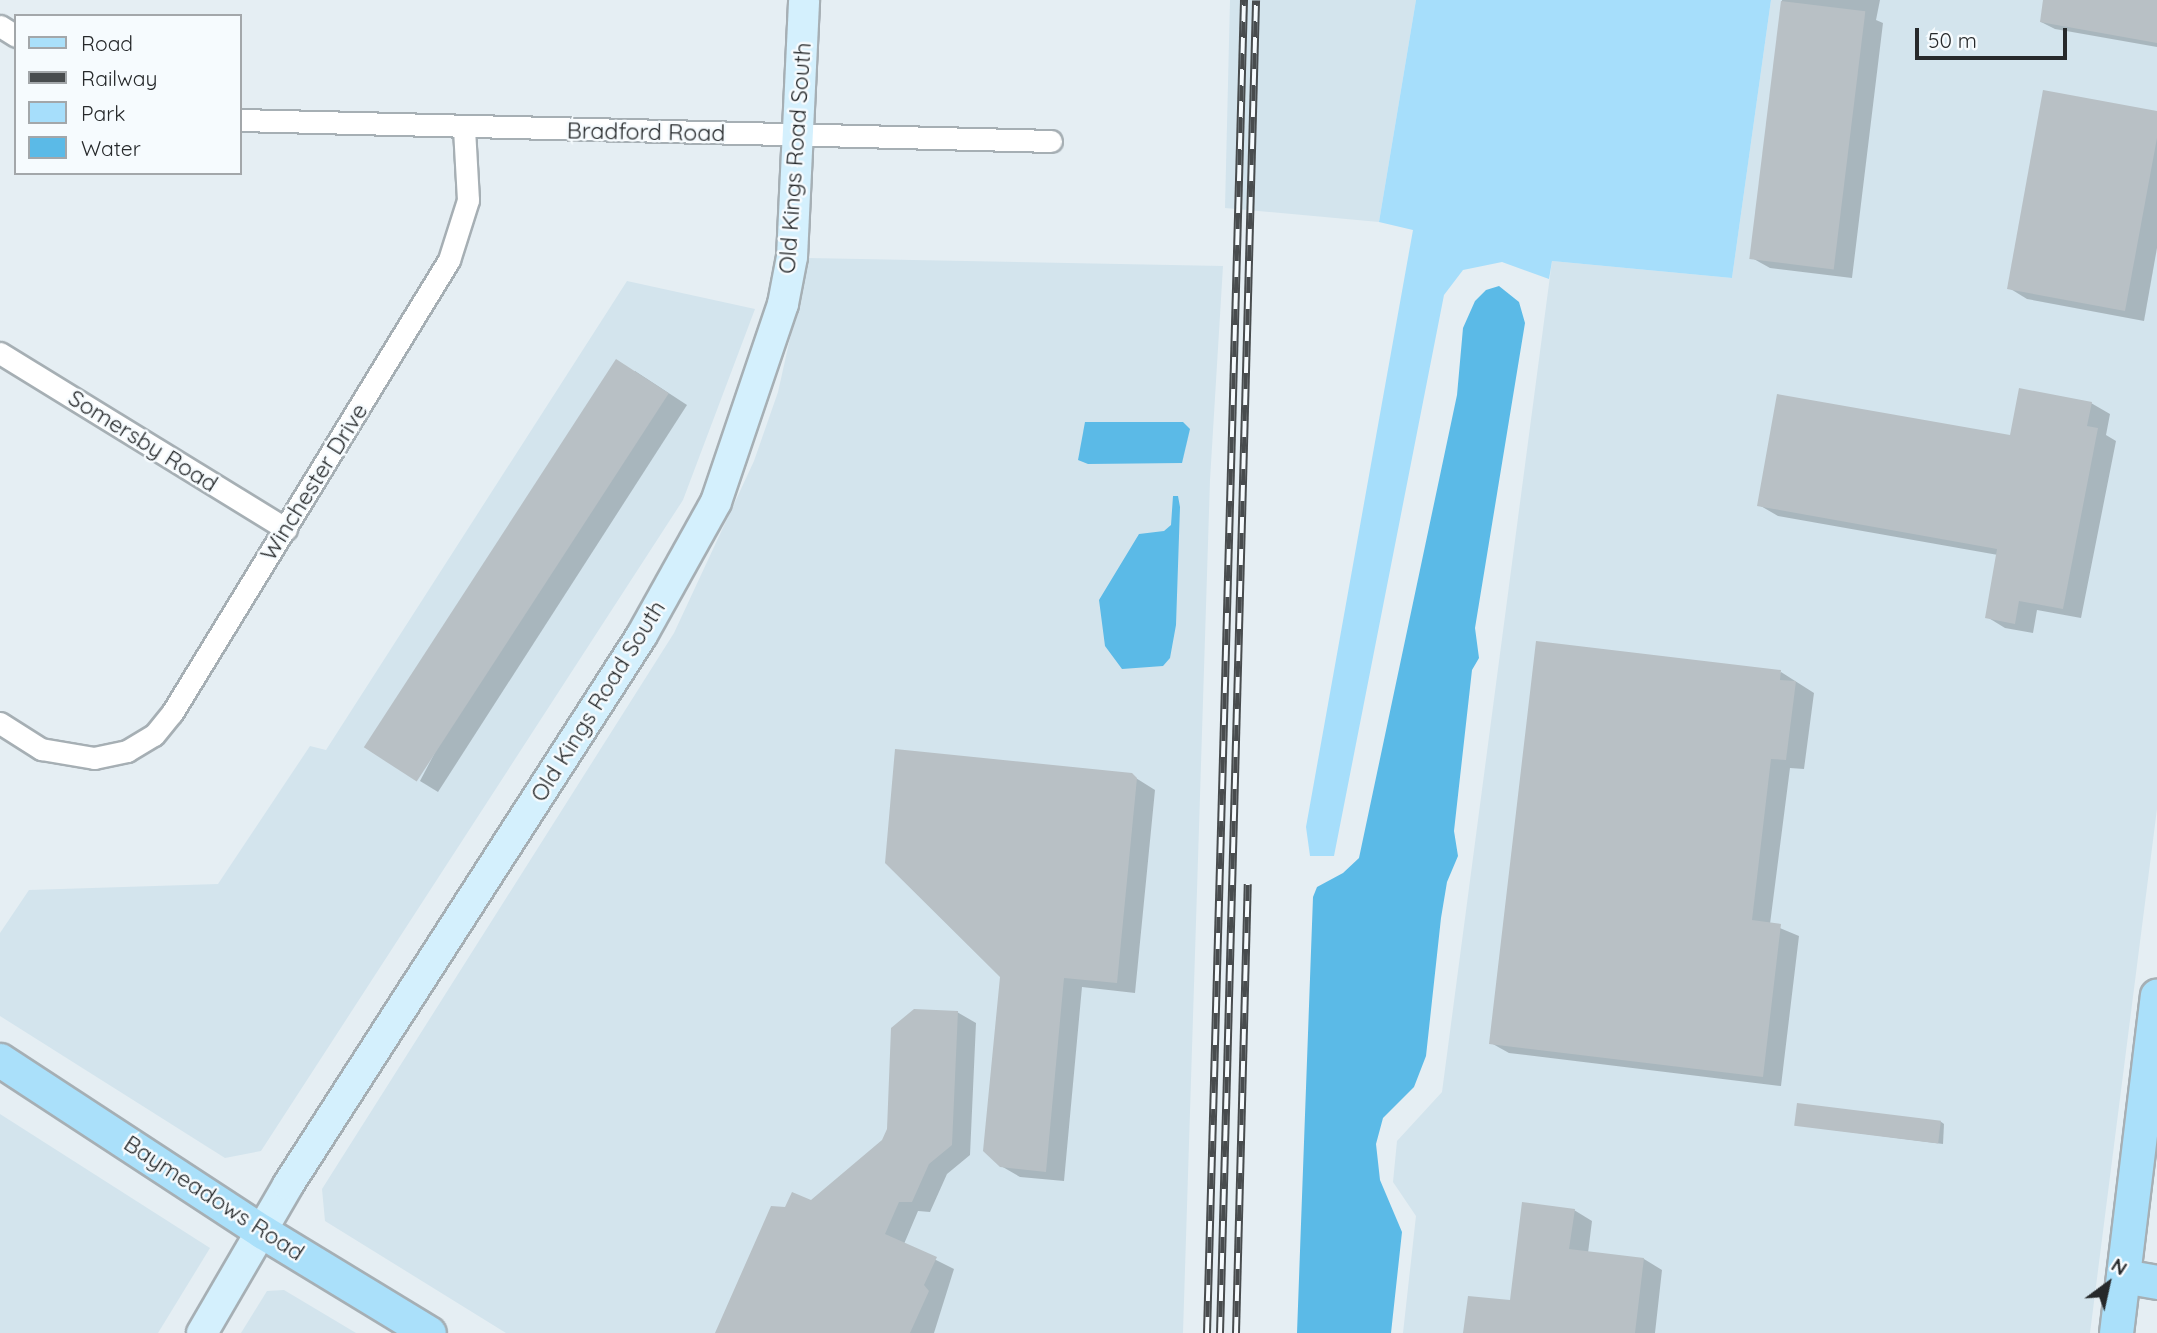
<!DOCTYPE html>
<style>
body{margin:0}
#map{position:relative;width:2157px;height:1333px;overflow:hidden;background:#e5eef3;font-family:Quicksand,sans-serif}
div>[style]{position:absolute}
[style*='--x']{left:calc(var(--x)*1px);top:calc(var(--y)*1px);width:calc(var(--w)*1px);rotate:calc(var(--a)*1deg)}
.built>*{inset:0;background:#d3e4ed}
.green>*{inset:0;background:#a6defb}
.water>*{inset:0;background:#5bbae7}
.shadow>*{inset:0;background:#0003}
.building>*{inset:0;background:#b8c0c5;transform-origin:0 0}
.roads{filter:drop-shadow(2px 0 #a6afb4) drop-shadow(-2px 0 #a6afb4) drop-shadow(0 2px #a6afb4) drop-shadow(0 -2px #a6afb4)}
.street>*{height:21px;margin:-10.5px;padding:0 10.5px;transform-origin:10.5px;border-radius:10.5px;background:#fff}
.secondary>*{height:30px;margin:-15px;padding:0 15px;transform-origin:15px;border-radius:15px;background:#d4f0fd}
.primary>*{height:33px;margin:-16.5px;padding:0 16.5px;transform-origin:16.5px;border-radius:16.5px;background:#aae0fa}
.rail>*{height:8px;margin-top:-4px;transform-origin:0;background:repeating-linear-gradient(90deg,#f6fbfe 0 16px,#484c4e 0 32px);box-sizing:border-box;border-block:2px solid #484c4e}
span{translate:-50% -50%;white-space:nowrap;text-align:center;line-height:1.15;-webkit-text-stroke:5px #f6fbfe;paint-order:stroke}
.street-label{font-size:23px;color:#26292b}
.legend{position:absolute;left:14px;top:14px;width:228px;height:161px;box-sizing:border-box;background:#f6fbfe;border:2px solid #a3a7aa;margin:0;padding:9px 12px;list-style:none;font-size:21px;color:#26292b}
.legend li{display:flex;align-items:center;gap:14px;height:35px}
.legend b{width:35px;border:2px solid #a3a7aa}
.north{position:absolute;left:2073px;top:1249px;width:70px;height:70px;-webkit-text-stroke:5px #f6fbfe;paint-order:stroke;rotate:33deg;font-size:19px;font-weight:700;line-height:28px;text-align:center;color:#26292b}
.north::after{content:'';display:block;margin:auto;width:24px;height:32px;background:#26292b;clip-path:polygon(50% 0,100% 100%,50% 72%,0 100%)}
.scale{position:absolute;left:1915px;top:28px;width:152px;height:32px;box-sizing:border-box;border:4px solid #26292b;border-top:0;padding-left:9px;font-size:21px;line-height:24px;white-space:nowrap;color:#26292b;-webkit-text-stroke:5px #f6fbfe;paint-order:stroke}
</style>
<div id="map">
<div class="built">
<div style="clip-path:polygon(1230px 0,1416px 0,1379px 222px,1225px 208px)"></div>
<div style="clip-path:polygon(1771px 0,2157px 0,2157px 809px,2090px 1333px,1403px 1333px,1416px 1216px,1393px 1182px,1397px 1141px,1442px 1092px,1552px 261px,1732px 278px)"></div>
<div style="clip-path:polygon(808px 258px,1223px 266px,1210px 480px,1183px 1333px,506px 1333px,325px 1221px,322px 1189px,674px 633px,754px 461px,778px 392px)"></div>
<div style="clip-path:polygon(627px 281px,755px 309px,683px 500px,261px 1151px,225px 1158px,0 1016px,0 933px,29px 890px,218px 884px,310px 746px,326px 750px)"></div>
<div style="clip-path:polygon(0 1114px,210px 1248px,158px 1333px,0 1333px)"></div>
<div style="clip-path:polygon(284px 1290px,356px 1333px,241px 1333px,267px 1291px)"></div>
</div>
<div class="green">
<div style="clip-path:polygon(1416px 0,1771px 0,1732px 278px,1552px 261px,1549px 279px,1502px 262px,1463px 270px,1444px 295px,1334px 856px,1310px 856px,1306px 827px,1413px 230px,1379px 222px)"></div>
</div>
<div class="water">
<div style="clip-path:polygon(1499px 286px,1519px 302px,1525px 323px,1475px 628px,1479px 658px,1472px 670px,1454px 831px,1458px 856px,1447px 882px,1441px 918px,1426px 1056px,1414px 1087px,1383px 1118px,1376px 1144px,1380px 1180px,1402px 1232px,1391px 1333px,1297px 1333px,1313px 897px,1317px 887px,1343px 873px,1359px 858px,1457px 395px,1463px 328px,1475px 301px,1486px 290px)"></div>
<div style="clip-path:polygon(1085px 422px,1183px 422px,1190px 429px,1182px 463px,1088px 464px,1078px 460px)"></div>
<div style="clip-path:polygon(1173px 496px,1178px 496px,1180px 507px,1176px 625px,1170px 658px,1163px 666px,1122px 669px,1105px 646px,1099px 600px,1139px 534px,1164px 531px,1171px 525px)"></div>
</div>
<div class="shadow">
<div style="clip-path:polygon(1782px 0,1880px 0,1876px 20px,1883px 23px,1852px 278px,1770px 268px,1752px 258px)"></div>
<div style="clip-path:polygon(2045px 0,2157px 0,2157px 47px,2055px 29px,2041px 22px)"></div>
<div style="clip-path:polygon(2157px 113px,2157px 248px,2144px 321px,2027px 299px,2009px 288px)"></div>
<div style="clip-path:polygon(635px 371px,687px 405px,438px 792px,420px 781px)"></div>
<div style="clip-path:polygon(2091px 403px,2110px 414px,2106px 435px,2116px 441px,2081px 618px,2037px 610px,2033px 633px,2005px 628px,1987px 617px,1998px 555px,1778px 516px,1759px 505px,2012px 437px)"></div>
<div style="clip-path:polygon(1781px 672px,1814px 693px,1804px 769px,1790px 768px,1770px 924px,1799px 936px,1781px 1086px,1509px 1053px,1491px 1043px)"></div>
<div style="clip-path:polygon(1131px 775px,1155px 790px,1135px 993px,1082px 987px,1064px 1181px,1020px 1177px,1001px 1166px)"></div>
<div style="clip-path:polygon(957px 1012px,976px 1023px,970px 1155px,947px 1174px,930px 1212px,918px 1211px,904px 1244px,954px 1269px,934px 1333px,718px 1333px,786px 1209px,811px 1202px,883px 1141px)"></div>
<div style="clip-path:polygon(1940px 1121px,1944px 1124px,1943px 1144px,1796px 1125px)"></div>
<div style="clip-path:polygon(1574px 1210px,1592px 1221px,1588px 1253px,1644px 1259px,1662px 1270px,1655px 1333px,1465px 1333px,1512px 1302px)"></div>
</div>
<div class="building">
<div style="clip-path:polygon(2043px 0,2157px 0,2157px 43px,2040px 22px)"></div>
<div style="left:1781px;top:1px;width:85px;height:260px;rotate:7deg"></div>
<div style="clip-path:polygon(2043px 90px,2157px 111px,2157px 138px,2125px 311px,2007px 289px)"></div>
<div style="left:616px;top:359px;width:63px;height:463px;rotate:33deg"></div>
<div style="clip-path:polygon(2019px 388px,2092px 402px,2087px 426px,2098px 428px,2063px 609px,2019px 601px,2015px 624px,1985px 618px,1997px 549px,1757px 506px,1777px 394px,2010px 435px)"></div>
<div style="clip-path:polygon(1536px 641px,1781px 670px,1780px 680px,1796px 681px,1786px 760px,1771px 759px,1752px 920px,1781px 924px,1763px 1077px,1489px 1044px)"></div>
<div style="clip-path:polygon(895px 749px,1132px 773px,1137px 778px,1117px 983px,1064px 978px,1046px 1172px,1000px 1167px,983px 1151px,1000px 977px,885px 863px)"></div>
<div style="clip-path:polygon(914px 1009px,958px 1011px,952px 1145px,929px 1164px,912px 1202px,899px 1202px,885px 1234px,937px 1257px,924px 1285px,929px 1291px,910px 1333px,715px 1333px,771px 1206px,785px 1207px,792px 1192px,811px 1200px,882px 1140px,887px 1129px,891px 1028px)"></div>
<div style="left:1797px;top:1103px;width:145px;height:23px;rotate:7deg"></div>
<div style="clip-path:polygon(1522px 1202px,1575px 1209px,1569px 1249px,1644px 1258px,1635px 1333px,1463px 1333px,1468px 1296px,1510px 1300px)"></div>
</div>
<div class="roads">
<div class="street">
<div style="--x:0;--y:26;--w:19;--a:32"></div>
<div style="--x:240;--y:120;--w:811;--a:1.48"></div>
<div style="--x:0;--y:353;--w:336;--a:31.6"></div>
<div style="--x:0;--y:723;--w:49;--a:32.4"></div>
<div style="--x:41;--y:749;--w:54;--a:9.6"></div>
<div style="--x:94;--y:758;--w:34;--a:-12"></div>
<div style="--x:127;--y:751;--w:31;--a:-31"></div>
<div style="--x:154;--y:735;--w:28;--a:-51"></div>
<div style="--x:172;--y:713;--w:531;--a:-58.56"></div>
<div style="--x:449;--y:260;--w:63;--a:-72.4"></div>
<div style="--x:468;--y:200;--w:72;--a:-93.2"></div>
</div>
<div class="secondary">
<div style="--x:202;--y:1333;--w:171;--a:-59.8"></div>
<div style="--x:288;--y:1185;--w:654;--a:-57.23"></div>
<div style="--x:642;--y:635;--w:152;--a:-60.9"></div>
<div style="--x:716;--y:502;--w:209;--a:-71.3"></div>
<div style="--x:783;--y:304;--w:48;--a:-79.2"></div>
<div style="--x:792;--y:257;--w:257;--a:-87.3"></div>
</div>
<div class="primary">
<div style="--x:0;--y:1060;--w:314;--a:33.2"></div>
<div style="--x:263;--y:1232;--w:194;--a:31.3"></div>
<div style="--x:2123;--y:1276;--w:35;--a:10"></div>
<div style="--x:2116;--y:1333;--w:340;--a:-83.1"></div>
</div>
</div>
<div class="rail">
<div style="--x:1207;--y:1333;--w:1334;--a:-88.41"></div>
<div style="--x:1220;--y:1333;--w:1333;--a:-88.45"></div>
<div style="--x:1236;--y:1333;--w:449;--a:-88.5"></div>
</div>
<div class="street-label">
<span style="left:646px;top:132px;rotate:1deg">Bradford Road</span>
<span style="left:795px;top:158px;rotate:-86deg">Old Kings Road South</span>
<span style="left:143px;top:441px;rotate:32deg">Somersby Road</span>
<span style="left:314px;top:482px;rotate:-58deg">Winchester Drive</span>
<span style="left:598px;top:701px;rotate:-58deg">Old Kings Road South</span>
<span style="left:214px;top:1198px;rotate:33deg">Baymeadows Road</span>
</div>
<ul class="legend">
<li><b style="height:9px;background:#aae0fa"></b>Road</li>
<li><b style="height:9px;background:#484c4e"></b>Railway</li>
<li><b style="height:19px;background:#a6defb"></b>Park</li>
<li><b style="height:19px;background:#5bbae7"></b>Water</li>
</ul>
<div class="north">N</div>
<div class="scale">50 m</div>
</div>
